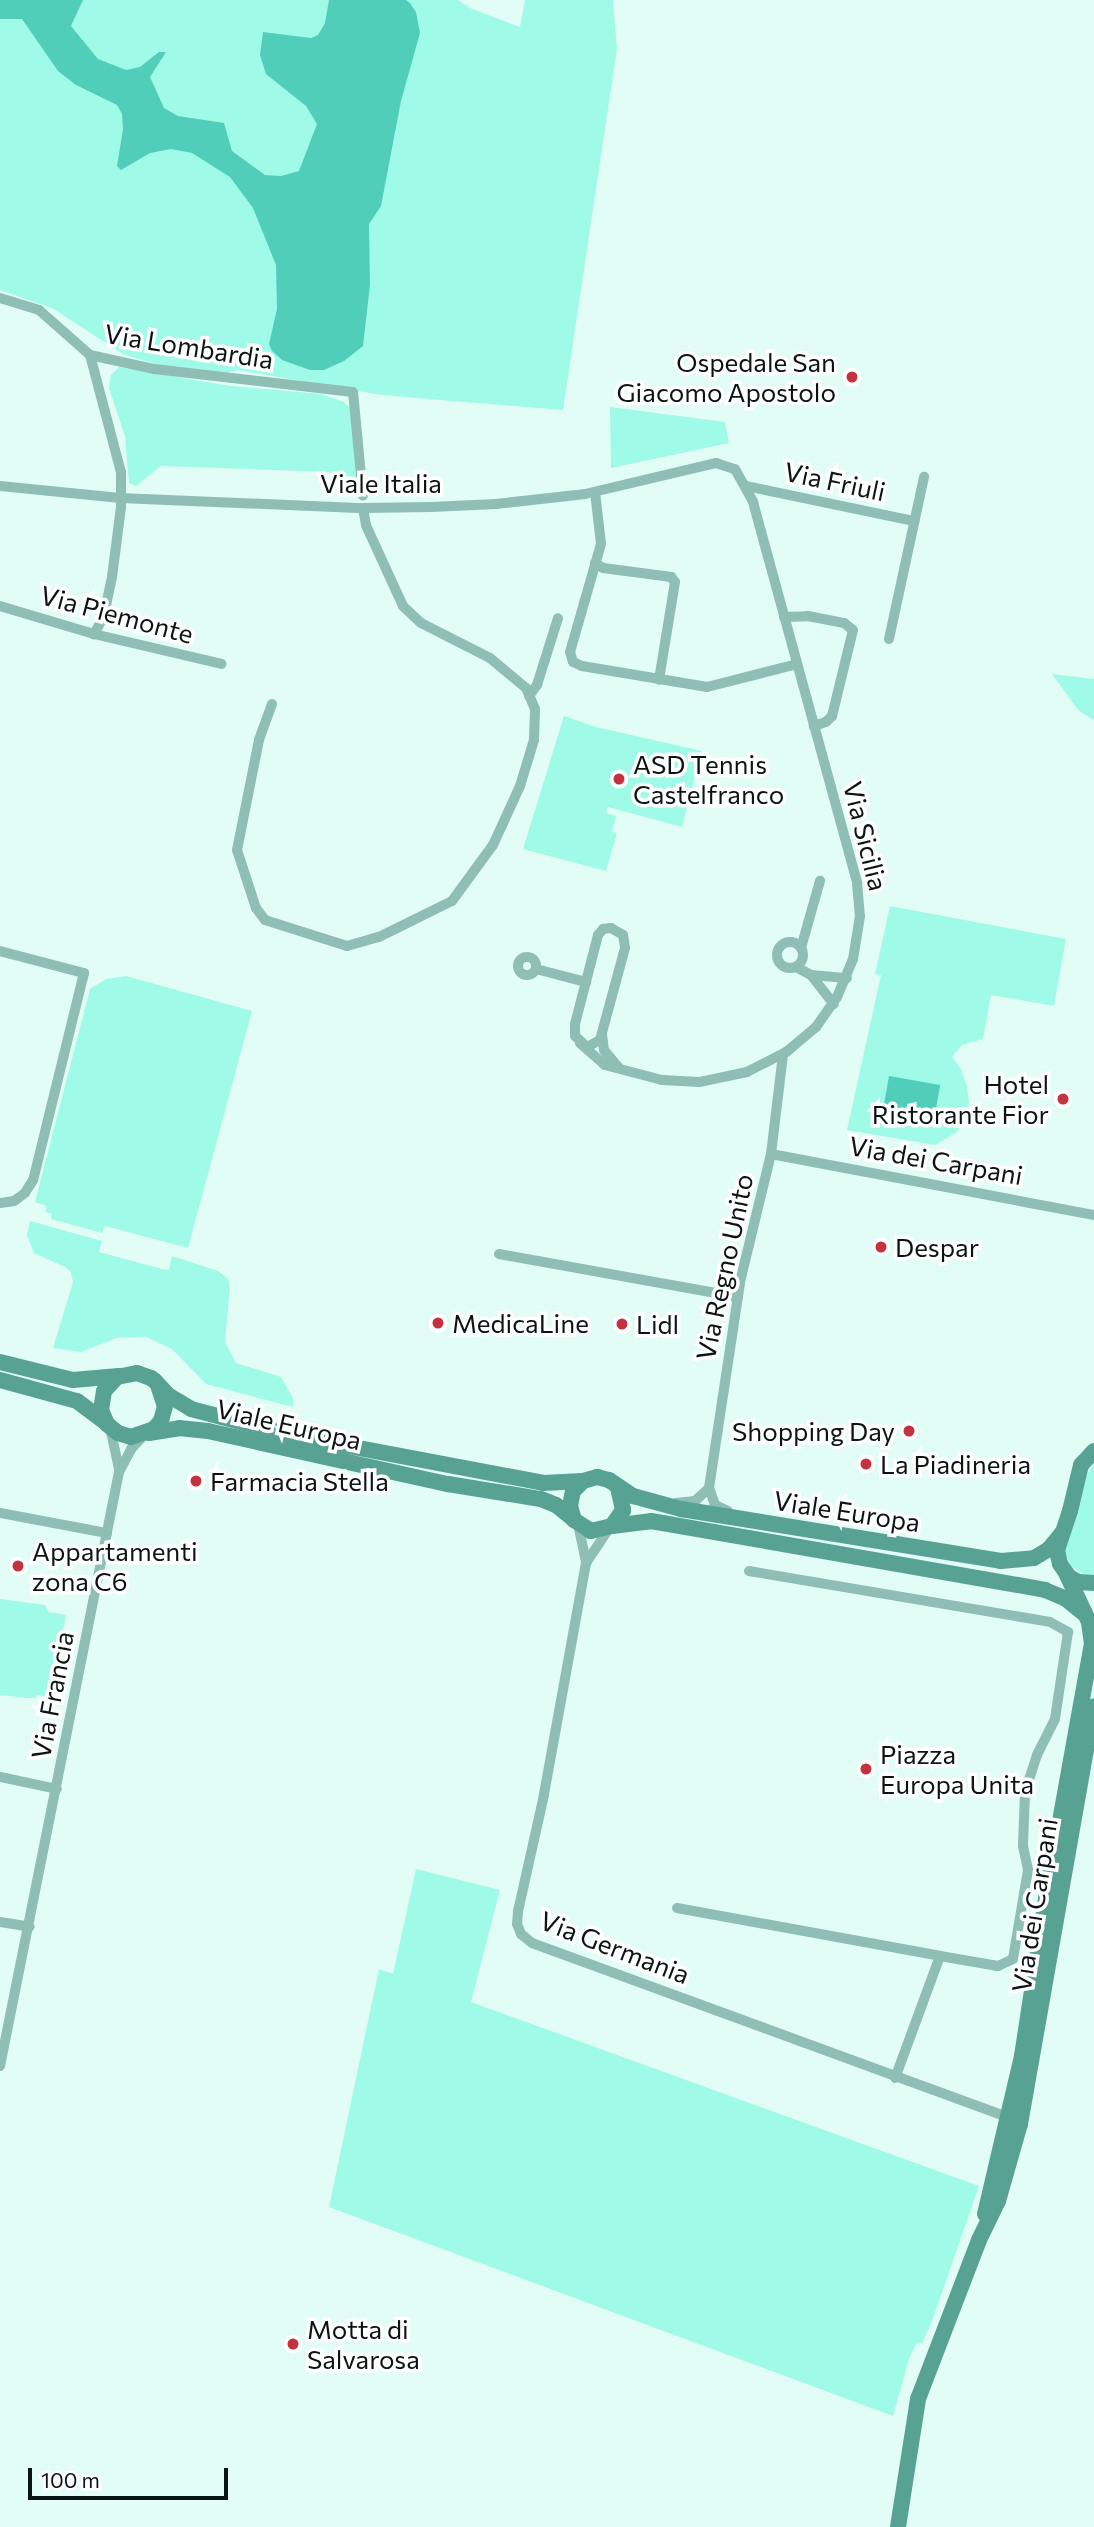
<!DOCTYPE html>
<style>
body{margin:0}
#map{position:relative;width:1094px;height:2527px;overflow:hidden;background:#e2fcf6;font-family:Commissioner,sans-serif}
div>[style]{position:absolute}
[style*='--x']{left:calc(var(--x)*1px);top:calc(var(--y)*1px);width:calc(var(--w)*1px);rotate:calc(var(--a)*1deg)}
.green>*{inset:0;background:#a0fae8}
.water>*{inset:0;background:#51ceb9;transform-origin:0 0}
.street>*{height:10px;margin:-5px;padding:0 5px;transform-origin:5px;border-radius:5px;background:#8fbeb4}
.street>.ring{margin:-5px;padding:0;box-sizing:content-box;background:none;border:10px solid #8fbeb4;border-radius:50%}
.secondary>*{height:16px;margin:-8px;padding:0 8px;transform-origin:8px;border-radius:8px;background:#58a294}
.dots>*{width:19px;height:19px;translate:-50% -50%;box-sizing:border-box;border:4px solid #fff;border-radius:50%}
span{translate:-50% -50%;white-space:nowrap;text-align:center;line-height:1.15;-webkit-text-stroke:7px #fff;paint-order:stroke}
.street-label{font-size:26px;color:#0c1413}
.poi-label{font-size:26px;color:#0c1413}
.right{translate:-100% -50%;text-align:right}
.left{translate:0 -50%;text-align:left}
.scale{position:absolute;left:28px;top:2468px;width:200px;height:32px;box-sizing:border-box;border:4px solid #0c1413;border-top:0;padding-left:9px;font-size:21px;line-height:24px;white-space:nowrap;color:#0c1413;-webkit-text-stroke:5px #fff;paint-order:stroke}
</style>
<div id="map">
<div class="green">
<div style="clip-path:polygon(0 0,458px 0,470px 8px,520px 27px,525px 0,613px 0,617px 49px,563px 410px,381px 395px,238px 370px,222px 374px,158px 365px,123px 354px,52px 308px,0 290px)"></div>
<div style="clip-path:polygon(119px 367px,230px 386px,322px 394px,344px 402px,352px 410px,357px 480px,348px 491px,330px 472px,161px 466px,136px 486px,129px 483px,125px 436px,109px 388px,111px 375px)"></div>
<div style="clip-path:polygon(610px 407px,725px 422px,729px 443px,611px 468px)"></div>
<div style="clip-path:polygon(1052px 674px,1094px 679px,1094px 720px,1079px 711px)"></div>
<div style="clip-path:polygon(564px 716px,596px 727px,702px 751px,682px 827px,608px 807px,606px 813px,616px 816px,612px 832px,617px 833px,606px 871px,523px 849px)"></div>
<div style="clip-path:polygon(890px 906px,1066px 939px,1054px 1006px,991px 995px,983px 1039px,962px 1045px,952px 1057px,961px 1069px,967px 1087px,969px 1102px,966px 1119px,957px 1132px,935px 1145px,847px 1130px,881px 975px,875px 974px)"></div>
<div style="clip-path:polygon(126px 976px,252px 1011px,188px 1248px,105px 1226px,102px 1233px,51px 1219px,52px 1214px,45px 1212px,47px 1206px,35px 1202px,90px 989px,106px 979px)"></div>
<div style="clip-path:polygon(30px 1221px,102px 1241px,99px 1252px,162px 1269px,169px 1270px,172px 1256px,218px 1271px,228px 1279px,230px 1287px,225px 1342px,236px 1363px,281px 1377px,293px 1398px,293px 1407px,206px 1384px,172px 1349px,146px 1337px,117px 1338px,81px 1352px,53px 1348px,73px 1282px,71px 1272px,65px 1267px,34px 1253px,27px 1235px)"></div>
<div style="clip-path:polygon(1094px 1463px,1094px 1575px,1085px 1575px,1071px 1566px,1065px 1552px,1086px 1477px)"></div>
<div style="clip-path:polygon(0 1599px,45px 1605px,49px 1612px,66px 1615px,51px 1697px,37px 1695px,36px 1698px,27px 1698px,0 1695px)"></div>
<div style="clip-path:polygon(416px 1869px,500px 1890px,471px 2002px,979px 2186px,931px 2324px,922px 2343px,916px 2344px,909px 2359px,893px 2416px,329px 2207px,379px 1969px,393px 1974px)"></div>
</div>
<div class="water">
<div style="clip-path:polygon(0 0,83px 0,71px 26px,98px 59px,126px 70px,140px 67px,159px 52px,166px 52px,150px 77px,164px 108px,178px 116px,224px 123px,232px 151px,265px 175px,281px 176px,299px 171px,317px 124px,306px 106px,266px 74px,260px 55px,263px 32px,311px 38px,318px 35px,325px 23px,329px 0,406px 0,410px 3px,416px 12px,420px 33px,401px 101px,381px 206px,369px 224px,370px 285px,363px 346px,344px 361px,324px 370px,310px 370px,282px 360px,272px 351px,269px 344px,277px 309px,276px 265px,253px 208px,230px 177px,192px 153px,171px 149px,150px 153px,121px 170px,117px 166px,123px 129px,122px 114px,117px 105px,76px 85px,58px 71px,22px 19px,0 19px)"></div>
<div style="left:889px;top:1076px;width:52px;height:33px;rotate:10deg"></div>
</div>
<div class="street">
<div style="--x:0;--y:298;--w:41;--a:17.1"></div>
<div style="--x:39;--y:310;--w:68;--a:41.4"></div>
<div style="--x:90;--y:355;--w:66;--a:12.3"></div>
<div style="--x:154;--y:369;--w:200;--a:6.6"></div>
<div style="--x:353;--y:392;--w:104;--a:84.5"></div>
<div style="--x:90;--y:355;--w:121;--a:75.2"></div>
<div style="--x:121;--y:472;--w:35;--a:90"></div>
<div style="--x:121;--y:507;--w:71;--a:97.3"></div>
<div style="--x:112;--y:577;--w:40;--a:102"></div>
<div style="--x:104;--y:616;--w:21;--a:119"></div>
<div style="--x:0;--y:486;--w:121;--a:5.7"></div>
<div style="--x:120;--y:498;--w:243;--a:2.4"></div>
<div style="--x:363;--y:508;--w:68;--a:-0.8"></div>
<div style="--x:431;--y:507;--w:65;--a:-2.6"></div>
<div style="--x:496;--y:504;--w:90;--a:-6.4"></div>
<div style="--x:585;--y:494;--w:135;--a:-13.3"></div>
<div style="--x:716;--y:463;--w:20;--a:18"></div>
<div style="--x:735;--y:469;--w:38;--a:61"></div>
<div style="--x:753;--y:502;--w:395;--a:74.7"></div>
<div style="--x:857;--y:883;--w:33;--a:85"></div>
<div style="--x:860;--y:916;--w:44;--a:99.2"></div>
<div style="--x:853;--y:959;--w:41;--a:112.8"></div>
<div style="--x:837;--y:997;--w:37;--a:125"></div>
<div style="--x:816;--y:1027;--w:39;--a:140"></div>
<div style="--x:786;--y:1052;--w:44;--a:152.9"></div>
<div style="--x:747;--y:1072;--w:49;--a:168.2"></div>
<div style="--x:699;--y:1082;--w:37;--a:-177"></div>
<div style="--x:662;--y:1080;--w:59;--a:-165.3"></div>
<div style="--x:605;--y:1065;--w:33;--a:-139"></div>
<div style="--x:746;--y:486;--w:172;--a:11.8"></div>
<div style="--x:595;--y:492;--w:52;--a:83.4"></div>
<div style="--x:601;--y:544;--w:112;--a:106"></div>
<div style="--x:570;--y:652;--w:10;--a:73"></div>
<div style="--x:573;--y:662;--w:10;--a:24"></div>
<div style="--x:582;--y:666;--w:127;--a:9.5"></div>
<div style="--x:707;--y:687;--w:93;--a:-14.3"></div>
<div style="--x:595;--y:563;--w:9;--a:32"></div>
<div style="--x:603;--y:568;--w:69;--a:7.5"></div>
<div style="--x:671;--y:577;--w:6;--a:51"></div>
<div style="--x:675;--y:582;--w:99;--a:99.3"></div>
<div style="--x:0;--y:606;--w:98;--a:16.6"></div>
<div style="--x:94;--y:634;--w:131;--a:13.2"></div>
<div style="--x:784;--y:617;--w:24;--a:-2"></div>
<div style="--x:808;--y:616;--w:37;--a:11"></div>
<div style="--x:844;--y:623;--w:11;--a:38"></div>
<div style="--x:853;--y:630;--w:89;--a:103.7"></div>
<div style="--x:832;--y:716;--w:8;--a:135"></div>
<div style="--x:826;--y:722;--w:13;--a:162"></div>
<div style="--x:889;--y:639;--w:166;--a:-77.8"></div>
<div style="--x:529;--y:696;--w:14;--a:-54"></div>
<div style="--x:537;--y:685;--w:70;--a:-72.6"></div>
<div style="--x:272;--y:704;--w:38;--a:110"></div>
<div style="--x:259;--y:740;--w:112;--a:101.3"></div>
<div style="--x:237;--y:850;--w:61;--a:71.9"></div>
<div style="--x:256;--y:908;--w:15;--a:53"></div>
<div style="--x:265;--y:920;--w:86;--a:17.6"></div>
<div style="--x:347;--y:946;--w:33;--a:-16"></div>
<div style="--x:379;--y:937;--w:81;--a:-26.3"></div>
<div style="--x:452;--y:901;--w:69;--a:-53.8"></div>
<div style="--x:493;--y:845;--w:65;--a:-65.4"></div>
<div style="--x:520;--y:786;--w:48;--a:-73.1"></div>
<div style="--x:534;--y:740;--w:31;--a:-88"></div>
<div style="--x:535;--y:709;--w:23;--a:-113"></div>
<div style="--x:526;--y:688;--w:47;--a:-140.2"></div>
<div style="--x:490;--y:658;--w:77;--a:-153.1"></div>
<div style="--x:421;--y:623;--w:25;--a:-137"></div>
<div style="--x:403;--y:606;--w:89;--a:-114.6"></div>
<div style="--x:366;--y:525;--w:17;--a:-100"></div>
<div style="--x:611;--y:928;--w:14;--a:30"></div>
<div style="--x:623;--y:935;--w:13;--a:81"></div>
<div style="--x:625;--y:948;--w:95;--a:105.2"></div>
<div style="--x:600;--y:1040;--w:15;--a:152"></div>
<div style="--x:587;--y:1047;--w:16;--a:-137"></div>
<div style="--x:575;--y:1036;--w:12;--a:-90"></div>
<div style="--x:575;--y:1024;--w:92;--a:-75.5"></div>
<div style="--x:598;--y:935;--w:8;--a:-50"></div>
<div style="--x:603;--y:929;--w:8;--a:-7"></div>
<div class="ring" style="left:777px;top:942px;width:16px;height:16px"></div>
<div style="--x:801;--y:948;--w:70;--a:-74.2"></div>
<div style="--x:0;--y:951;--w:87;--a:14.7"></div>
<div style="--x:84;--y:973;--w:213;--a:103.8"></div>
<div style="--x:33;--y:1180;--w:15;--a:122"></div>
<div style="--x:25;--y:1193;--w:14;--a:144"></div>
<div style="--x:14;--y:1201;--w:14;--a:172"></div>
<div class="ring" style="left:518px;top:957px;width:8px;height:8px"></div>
<div style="--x:796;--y:967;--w:17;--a:28"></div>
<div style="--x:811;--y:975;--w:36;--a:5"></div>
<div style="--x:536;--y:969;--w:52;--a:14.6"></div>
<div style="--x:811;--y:975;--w:37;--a:52"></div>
<div style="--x:602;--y:1034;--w:16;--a:83"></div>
<div style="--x:604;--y:1050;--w:23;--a:50"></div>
<div style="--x:771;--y:1154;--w:329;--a:10.7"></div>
<div style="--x:499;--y:1254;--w:243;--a:10.2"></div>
<div style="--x:110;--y:1427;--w:43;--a:77.9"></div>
<div style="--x:676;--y:1503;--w:19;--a:-6"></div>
<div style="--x:695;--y:1501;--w:19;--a:-43"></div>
<div style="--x:728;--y:1511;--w:14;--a:-155"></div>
<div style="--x:715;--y:1505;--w:18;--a:-109"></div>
<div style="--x:709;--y:1488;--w:208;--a:-81.4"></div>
<div style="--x:740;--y:1282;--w:132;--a:-76.4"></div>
<div style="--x:771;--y:1154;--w:100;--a:-83.1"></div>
<div style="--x:0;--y:1513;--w:109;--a:10.6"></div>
<div style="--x:578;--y:1524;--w:40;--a:78"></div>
<div style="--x:586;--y:1563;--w:236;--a:100.3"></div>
<div style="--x:544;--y:1795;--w:119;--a:102.6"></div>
<div style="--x:518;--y:1911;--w:13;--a:94"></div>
<div style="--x:517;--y:1924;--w:11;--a:68"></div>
<div style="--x:521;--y:1934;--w:14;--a:39"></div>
<div style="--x:532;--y:1943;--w:512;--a:20.1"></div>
<div style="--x:586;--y:1563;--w:43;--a:-56.3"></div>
<div style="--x:749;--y:1571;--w:305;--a:9.6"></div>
<div style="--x:1050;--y:1622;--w:21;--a:29"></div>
<div style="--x:1068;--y:1632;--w:88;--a:98.5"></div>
<div style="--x:1055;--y:1719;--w:40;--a:116.6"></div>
<div style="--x:1037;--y:1755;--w:40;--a:108"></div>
<div style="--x:1025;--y:1793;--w:53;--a:92.2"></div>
<div style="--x:1023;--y:1846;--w:25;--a:78"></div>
<div style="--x:1028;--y:1870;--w:90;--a:99.6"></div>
<div style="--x:1013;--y:1959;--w:17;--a:155"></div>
<div style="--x:998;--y:1966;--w:59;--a:-170.2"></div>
<div style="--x:0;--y:1777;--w:58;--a:11.9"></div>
<div style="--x:677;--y:1908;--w:267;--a:10.3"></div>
<div style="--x:940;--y:1956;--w:130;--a:110.2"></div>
<div style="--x:0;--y:1922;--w:30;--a:9"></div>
<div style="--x:0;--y:2066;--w:606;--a:-78.67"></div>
<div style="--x:119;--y:1472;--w:26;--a:-62"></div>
<div style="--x:131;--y:1449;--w:19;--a:-47"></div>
</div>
<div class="secondary">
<div style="--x:0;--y:1362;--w:75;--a:13.9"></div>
<div style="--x:73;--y:1380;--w:46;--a:-5"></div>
<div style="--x:0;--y:1380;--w:80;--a:15.3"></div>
<div style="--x:77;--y:1401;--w:36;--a:37"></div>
<div style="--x:158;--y:1385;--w:22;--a:72"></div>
<div style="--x:165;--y:1406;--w:16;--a:105"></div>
<div style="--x:161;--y:1421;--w:11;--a:131"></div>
<div style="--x:154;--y:1429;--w:24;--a:161"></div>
<div style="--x:131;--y:1437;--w:14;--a:-163"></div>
<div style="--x:118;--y:1433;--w:14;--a:-141"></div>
<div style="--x:107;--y:1424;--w:15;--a:-113"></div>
<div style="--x:101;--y:1410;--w:19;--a:-81"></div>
<div style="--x:104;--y:1391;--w:19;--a:-47"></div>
<div style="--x:117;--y:1377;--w:20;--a:-11"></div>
<div style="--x:137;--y:1373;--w:15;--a:20"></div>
<div style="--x:151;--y:1378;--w:5;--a:37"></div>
<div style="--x:155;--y:1381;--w:19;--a:47"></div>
<div style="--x:168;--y:1395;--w:27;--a:31"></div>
<div style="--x:191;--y:1409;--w:102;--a:14.7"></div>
<div style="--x:290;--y:1435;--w:258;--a:10.7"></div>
<div style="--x:543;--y:1483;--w:40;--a:-2.9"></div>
<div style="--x:149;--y:1433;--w:30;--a:-9"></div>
<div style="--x:179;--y:1428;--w:29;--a:6"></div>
<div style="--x:208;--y:1431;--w:246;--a:12.5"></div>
<div style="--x:448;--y:1484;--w:94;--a:9.2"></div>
<div style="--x:541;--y:1499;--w:16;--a:22"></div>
<div style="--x:556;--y:1505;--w:22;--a:39"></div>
<div style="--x:1094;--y:1451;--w:19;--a:133"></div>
<div style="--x:1081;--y:1465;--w:47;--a:103.4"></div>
<div style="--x:1070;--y:1511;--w:41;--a:108.4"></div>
<div style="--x:1057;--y:1550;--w:14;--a:78"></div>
<div style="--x:1060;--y:1564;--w:16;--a:55"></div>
<div style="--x:1069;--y:1577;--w:10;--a:29"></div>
<div style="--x:1078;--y:1582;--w:16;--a:4"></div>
<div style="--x:618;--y:1488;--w:23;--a:77"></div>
<div style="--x:623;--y:1510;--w:19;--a:125"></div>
<div style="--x:612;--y:1526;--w:22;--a:167"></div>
<div style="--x:591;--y:1531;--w:20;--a:-147"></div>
<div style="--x:574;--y:1520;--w:15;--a:-106"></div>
<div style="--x:570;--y:1506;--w:15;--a:-79"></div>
<div style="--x:573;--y:1491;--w:14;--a:-45"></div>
<div style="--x:583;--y:1481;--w:15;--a:-16"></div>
<div style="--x:597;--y:1477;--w:12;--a:14"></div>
<div style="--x:609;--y:1480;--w:29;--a:34"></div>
<div style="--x:633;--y:1496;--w:50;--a:15.2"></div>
<div style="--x:681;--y:1509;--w:324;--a:9.2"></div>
<div style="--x:1001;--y:1561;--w:33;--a:-5"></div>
<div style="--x:1034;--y:1558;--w:17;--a:-31"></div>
<div style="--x:1049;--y:1549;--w:21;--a:-51"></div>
<div style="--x:612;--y:1526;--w:39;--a:-7"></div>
<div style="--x:651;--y:1521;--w:400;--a:9.9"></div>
<div style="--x:1045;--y:1590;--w:23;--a:23"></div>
<div style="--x:1066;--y:1599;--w:22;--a:39"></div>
<div style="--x:985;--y:2214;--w:162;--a:-76.8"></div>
<div style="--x:1022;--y:2056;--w:159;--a:-81.3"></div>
<div style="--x:1046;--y:1899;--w:259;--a:-79.8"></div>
<div style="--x:1092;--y:1644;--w:22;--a:-98"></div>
<div style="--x:1089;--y:1622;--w:52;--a:-115.1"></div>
<div style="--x:898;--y:2527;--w:130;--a:-81.1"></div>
<div style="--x:918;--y:2399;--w:170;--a:-69"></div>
<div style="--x:979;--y:2240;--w:43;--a:-64"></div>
<div style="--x:998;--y:2201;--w:80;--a:-74.1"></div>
<div style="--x:1020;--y:2124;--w:424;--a:-80"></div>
</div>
<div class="dots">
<div style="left:852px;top:377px;background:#c2323f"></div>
<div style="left:619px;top:779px;background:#c2323f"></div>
<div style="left:1063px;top:1099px;background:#c2323f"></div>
<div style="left:881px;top:1247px;background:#c2323f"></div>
<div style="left:438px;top:1323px;background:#c2323f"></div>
<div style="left:622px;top:1324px;background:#c2323f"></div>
<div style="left:909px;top:1431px;background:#c2323f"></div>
<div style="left:866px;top:1464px;background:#c2323f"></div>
<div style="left:196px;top:1481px;background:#c2323f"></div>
<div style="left:18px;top:1566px;background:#c2323f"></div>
<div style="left:866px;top:1769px;background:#c2323f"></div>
<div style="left:293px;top:2344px;background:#c2323f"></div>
</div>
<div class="street-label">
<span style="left:189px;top:346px;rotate:9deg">Via Lombardia</span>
<span style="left:835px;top:481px;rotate:12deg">Via Friuli</span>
<span style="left:381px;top:483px">Viale Italia</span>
<span style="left:117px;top:614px;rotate:15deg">Via Piemonte</span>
<span style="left:866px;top:836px;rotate:76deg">Via Sicilia</span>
<span style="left:936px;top:1160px;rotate:10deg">Via dei Carpani</span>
<span style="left:724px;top:1267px;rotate:-78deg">Via Regno Unito</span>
<span style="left:289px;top:1424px;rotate:13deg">Viale Europa</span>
<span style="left:847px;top:1511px;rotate:9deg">Viale Europa</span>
<span style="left:52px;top:1695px;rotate:-79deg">Via Francia</span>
<span style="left:1034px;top:1905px;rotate:-81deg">Via dei Carpani</span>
<span style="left:615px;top:1947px;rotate:21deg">Via Germania</span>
</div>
<div class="poi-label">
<span class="right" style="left:836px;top:377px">Ospedale San<br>Giacomo Apostolo</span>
<span class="left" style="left:633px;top:779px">ASD Tennis<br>Castelfranco</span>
<span class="right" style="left:1049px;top:1099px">Hotel<br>Ristorante Fior</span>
<span class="left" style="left:895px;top:1247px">Despar</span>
<span class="left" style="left:452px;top:1323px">MedicaLine</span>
<span class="left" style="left:636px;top:1324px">Lidl</span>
<span class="right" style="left:895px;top:1431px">Shopping Day</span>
<span class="left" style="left:880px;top:1464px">La Piadineria</span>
<span class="left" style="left:210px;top:1481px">Farmacia Stella</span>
<span class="left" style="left:32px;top:1566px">Appartamenti<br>zona C6</span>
<span class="left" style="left:880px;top:1769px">Piazza<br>Europa Unita</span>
<span class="left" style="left:307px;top:2344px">Motta di<br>Salvarosa</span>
</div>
<div class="scale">100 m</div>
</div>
